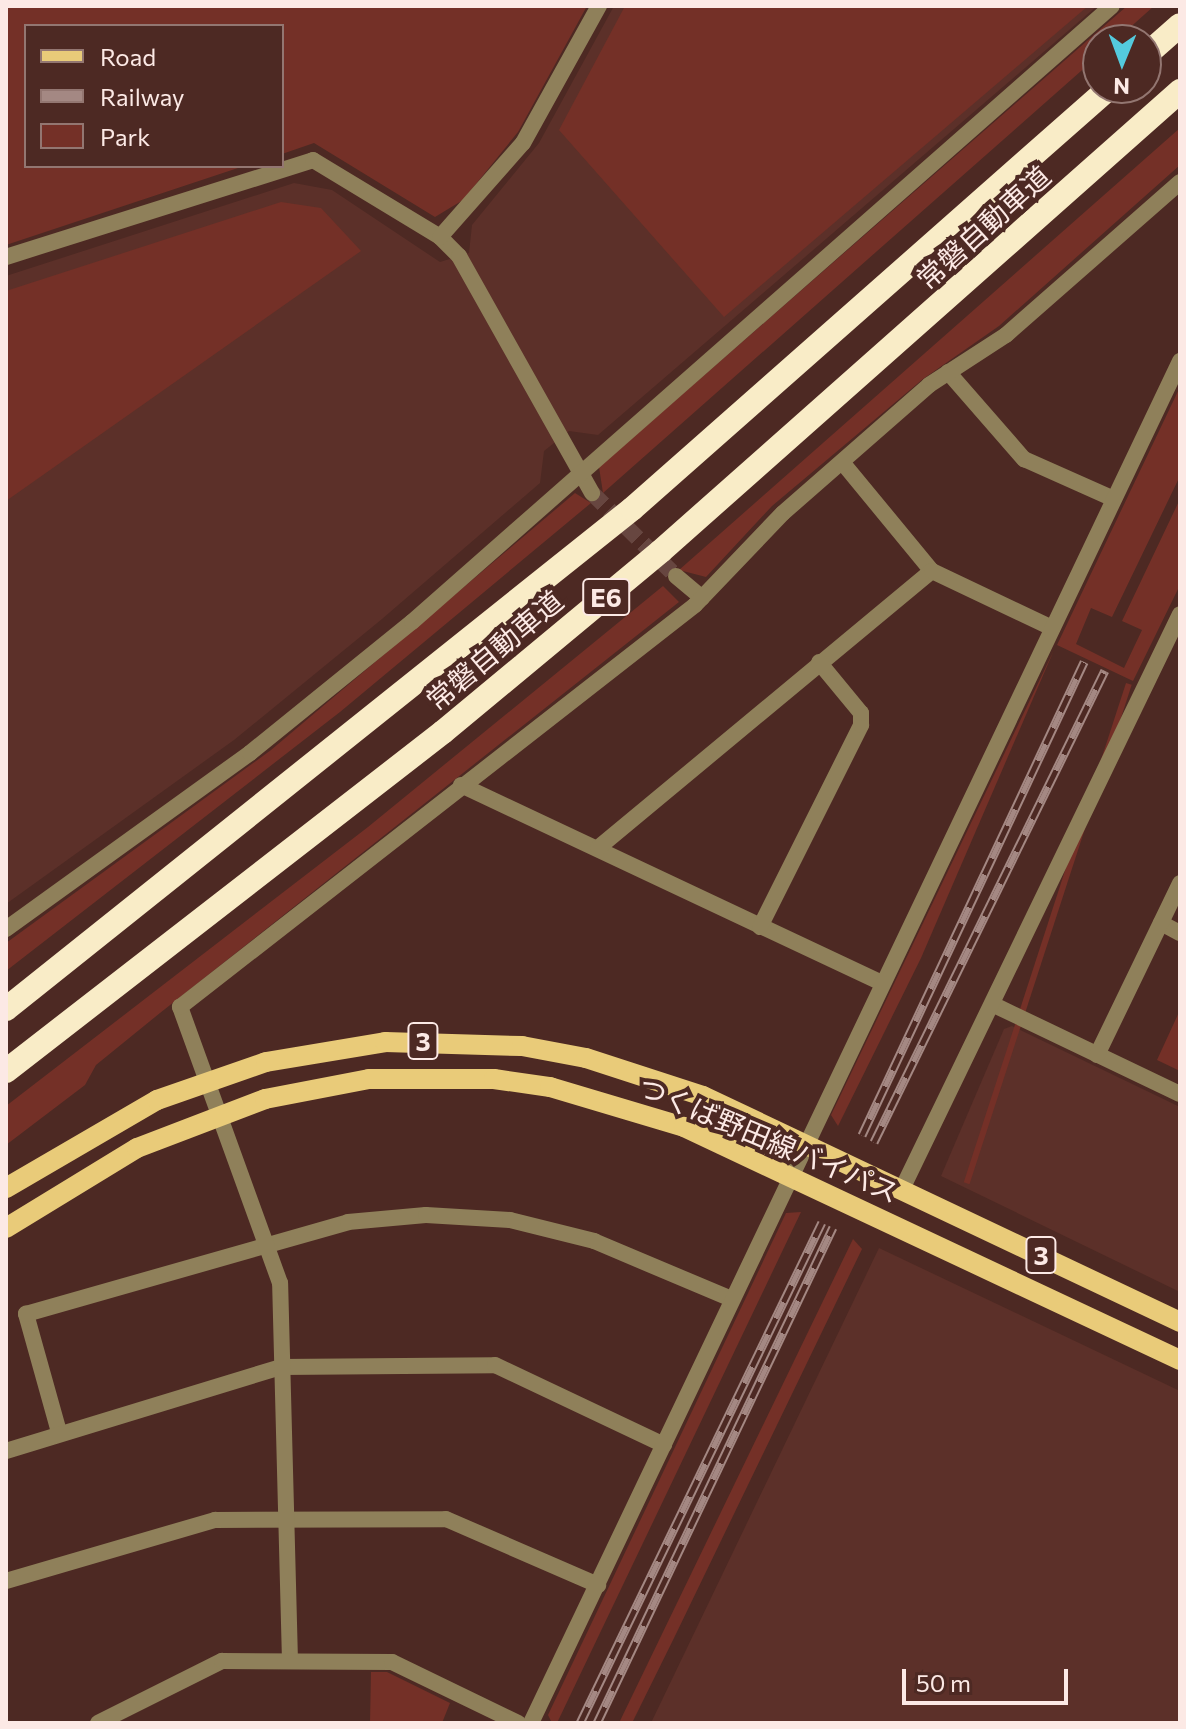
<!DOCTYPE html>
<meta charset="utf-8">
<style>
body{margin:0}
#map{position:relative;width:1186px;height:1729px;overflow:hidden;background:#4d2923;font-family:Commissioner,"Noto Sans JP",sans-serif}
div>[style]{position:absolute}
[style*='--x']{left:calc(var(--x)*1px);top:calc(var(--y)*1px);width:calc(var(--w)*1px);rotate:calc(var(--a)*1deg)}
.built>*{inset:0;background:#5c3029}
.green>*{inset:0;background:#743027;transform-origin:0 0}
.minor-tunnel>*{height:16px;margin-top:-8px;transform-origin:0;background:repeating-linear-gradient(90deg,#674640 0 16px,transparent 0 24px)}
.minor>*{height:16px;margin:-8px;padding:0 8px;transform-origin:8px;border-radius:8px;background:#8f805a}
.primary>*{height:20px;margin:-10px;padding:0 10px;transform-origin:10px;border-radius:10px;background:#e9cb79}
.motorway>*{height:24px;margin:-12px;padding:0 12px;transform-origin:12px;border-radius:12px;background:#f9ecc7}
.rail>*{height:9px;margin-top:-4.5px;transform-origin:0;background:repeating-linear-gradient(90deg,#4d2923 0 18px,#a48883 0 36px);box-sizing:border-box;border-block:2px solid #a48883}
span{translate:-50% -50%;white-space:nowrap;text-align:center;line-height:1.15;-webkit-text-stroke:8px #4d2923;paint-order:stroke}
.shield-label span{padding:2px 6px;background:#4d2923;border:2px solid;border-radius:6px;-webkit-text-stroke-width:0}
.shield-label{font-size:26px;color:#fce9e5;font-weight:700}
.street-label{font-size:28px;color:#fce9e5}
.frame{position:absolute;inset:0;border:8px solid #fce9e5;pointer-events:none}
.legend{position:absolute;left:24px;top:24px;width:260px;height:144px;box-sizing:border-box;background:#4d2923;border:2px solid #937671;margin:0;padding:10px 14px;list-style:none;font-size:24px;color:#fce9e5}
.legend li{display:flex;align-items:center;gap:16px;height:40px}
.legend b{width:40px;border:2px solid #937671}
.north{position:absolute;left:1082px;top:24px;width:80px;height:80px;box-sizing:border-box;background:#4d2923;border:2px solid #937671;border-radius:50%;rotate:181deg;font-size:22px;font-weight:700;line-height:32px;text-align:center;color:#fce9e5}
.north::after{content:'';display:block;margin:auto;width:28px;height:36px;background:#54cadd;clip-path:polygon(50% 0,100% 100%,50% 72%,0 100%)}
.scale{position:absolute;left:902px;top:1669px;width:166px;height:36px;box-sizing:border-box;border:4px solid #fce9e5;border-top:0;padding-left:10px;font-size:24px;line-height:28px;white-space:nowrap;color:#fce9e5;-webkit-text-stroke:6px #4d2923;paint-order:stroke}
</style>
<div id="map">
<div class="built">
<div style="clip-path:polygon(614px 6px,1097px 6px,598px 435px,569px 431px,544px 451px,540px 483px,382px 619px,234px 740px,6px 904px,6px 276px,294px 183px,332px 190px,440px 262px,469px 253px,472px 225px,539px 143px)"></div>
<div style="clip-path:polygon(1012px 1026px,1180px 1107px,1180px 1292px,941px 1176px,1004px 1029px)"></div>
<div style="clip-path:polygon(879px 1248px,1180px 1391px,1180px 1723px,651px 1723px)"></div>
</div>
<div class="green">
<div style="clip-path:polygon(6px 6px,587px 6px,518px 132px,463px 200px,435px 217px,314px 143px,282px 154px,282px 26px,26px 26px,26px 166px,244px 166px,6px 245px)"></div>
<div style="clip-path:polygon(625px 6px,1088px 6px,724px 317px,559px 130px)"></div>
<div style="clip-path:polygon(1127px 6px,1154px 6px,1116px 40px,1098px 40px,1098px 56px,603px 493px,599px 467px)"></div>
<div style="clip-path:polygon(1180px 128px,1180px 165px,999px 326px,923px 379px,772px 506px,706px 577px,679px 570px)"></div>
<div style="clip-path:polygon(281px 202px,321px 208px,361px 251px,6px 501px,6px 291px)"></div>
<div style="clip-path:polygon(1180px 387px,1180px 476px,1112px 617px,1091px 608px,1076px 644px,1124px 668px,1142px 630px,1122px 621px,1180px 499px,1180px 585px,1133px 681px,1057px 645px)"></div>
<div style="clip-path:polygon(575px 493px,591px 503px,340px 712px,6px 971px,6px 943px,271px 750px)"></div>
<div style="clip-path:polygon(663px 586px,679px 602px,160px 1013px,96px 1065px,85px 1085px,6px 1145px,6px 1106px,368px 827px)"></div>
<div style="clip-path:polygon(1054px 650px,921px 958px,838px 1126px,831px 1115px)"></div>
<div style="left:1126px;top:683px;width:6px;height:525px;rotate:18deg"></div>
<div style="clip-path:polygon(1180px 1010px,1180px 1071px,1157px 1060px)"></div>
<div style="clip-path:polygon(801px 1212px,557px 1723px,552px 1723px,548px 1715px,786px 1213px)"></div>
<div style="clip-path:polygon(853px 1239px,862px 1249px,674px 1638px,632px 1723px,619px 1723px)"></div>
<div style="clip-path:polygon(371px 1672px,387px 1672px,450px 1703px,442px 1723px,370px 1723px)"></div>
</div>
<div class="minor-tunnel">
<div style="--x:592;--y:493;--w:118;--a:44.7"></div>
</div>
<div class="minor">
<div style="--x:440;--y:237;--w:27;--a:45"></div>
<div style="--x:459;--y:256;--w:272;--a:60.7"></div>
<div style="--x:6;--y:257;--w:322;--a:-17.5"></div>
<div style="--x:313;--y:160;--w:149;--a:31.2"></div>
<div style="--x:440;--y:237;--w:125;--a:-48.6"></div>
<div style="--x:523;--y:143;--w:157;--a:-61"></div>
<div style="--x:948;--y:372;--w:116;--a:48.9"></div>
<div style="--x:1024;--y:459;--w:98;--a:24"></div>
<div style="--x:842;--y:462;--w:141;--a:50.5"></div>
<div style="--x:676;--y:576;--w:34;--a:40"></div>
<div style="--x:461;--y:785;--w:464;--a:25.2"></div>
<div style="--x:598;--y:848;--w:434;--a:-39.7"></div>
<div style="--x:932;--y:571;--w:133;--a:25.4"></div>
<div style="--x:1161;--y:923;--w:21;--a:28"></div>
<div style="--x:760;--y:927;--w:226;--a:-63.4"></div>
<div style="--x:861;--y:725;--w:12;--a:-90"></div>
<div style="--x:861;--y:713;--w:66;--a:-129.5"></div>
<div style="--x:6;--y:929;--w:301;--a:-35.8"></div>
<div style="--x:250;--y:753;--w:208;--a:-39"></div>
<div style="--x:412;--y:622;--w:932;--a:-41.35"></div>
<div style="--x:994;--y:1005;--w:206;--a:25.6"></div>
<div style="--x:1097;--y:1055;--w:191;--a:-64.2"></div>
<div style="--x:903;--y:1187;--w:636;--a:-64.2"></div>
<div style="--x:59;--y:1432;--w:123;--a:-105.6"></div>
<div style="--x:26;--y:1314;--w:335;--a:-15.9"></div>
<div style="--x:348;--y:1222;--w:78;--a:-5.1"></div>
<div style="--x:426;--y:1215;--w:84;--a:3.4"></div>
<div style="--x:510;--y:1220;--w:87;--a:14"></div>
<div style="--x:594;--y:1241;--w:149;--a:22.9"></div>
<div style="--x:6;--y:1451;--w:288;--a:-17"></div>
<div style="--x:281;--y:1367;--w:214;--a:-0.5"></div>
<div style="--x:495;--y:1365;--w:187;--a:25.3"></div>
<div style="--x:6;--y:1581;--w:218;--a:-16.3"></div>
<div style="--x:215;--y:1520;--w:231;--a:-0.2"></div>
<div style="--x:446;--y:1519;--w:166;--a:23.5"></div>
<div style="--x:290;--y:1661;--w:378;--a:-91.5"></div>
<div style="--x:280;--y:1283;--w:294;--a:-109.9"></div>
<div style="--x:180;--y:1007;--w:653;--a:-37.97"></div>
<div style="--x:695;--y:605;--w:127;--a:-46.3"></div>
<div style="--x:783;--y:513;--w:194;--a:-41.2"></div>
<div style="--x:929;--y:385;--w:92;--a:-33"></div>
<div style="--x:1006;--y:335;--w:232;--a:-41.3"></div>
<div style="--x:98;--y:1723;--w:139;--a:-26.6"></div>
<div style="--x:222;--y:1661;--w:170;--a:0.3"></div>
<div style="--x:392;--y:1662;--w:140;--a:25.8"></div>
<div style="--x:531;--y:1723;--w:1509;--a:-64.52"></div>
</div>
<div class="primary">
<div style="--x:6;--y:1188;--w:175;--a:-30.2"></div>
<div style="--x:157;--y:1100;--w:115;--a:-19.2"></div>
<div style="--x:266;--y:1062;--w:121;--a:-9.5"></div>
<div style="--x:385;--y:1042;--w:137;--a:1.7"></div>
<div style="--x:522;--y:1046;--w:65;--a:10.6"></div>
<div style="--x:586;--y:1058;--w:123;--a:18"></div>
<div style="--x:703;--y:1096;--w:528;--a:25.35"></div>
<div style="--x:6;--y:1228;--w:153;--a:-31.4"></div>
<div style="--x:137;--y:1148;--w:137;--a:-20.9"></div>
<div style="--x:265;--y:1099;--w:106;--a:-10.9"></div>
<div style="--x:369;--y:1079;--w:125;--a:0"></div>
<div style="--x:494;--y:1079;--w:57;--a:8.1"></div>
<div style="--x:550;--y:1087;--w:140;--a:16.6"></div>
<div style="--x:684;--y:1127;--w:548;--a:25.16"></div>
</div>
<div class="motorway">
<div style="--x:1146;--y:55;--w:45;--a:-41.4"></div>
<div style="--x:6;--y:1009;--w:801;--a:-38.62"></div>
<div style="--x:632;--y:509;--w:636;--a:-41.43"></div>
<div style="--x:6;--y:1071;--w:553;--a:-37.8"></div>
<div style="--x:443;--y:732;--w:283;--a:-39.7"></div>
<div style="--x:661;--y:551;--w:694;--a:-41.55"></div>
</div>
<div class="rail">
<div style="--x:862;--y:1135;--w:523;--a:-64.86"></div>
<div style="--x:874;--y:1142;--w:525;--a:-63.92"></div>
<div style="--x:580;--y:1723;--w:556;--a:-64.22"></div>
<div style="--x:597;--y:1723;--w:549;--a:-64.55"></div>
</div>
<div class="shield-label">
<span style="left:606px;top:597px">E6</span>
<span style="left:423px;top:1041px">3</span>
<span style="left:1041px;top:1255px">3</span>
</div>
<div class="street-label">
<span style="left:983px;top:227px;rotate:-42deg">常磐自動車道</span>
<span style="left:494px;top:650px;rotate:-40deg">常磐自動車道</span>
<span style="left:769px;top:1139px;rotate:23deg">つくば野田線バイパス</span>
</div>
<div class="frame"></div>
<ul class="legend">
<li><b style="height:10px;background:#e9cb79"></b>Road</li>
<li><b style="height:10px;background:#a48883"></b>Railway</li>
<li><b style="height:22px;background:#743027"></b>Park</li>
</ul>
<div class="north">N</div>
<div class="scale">50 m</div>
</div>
